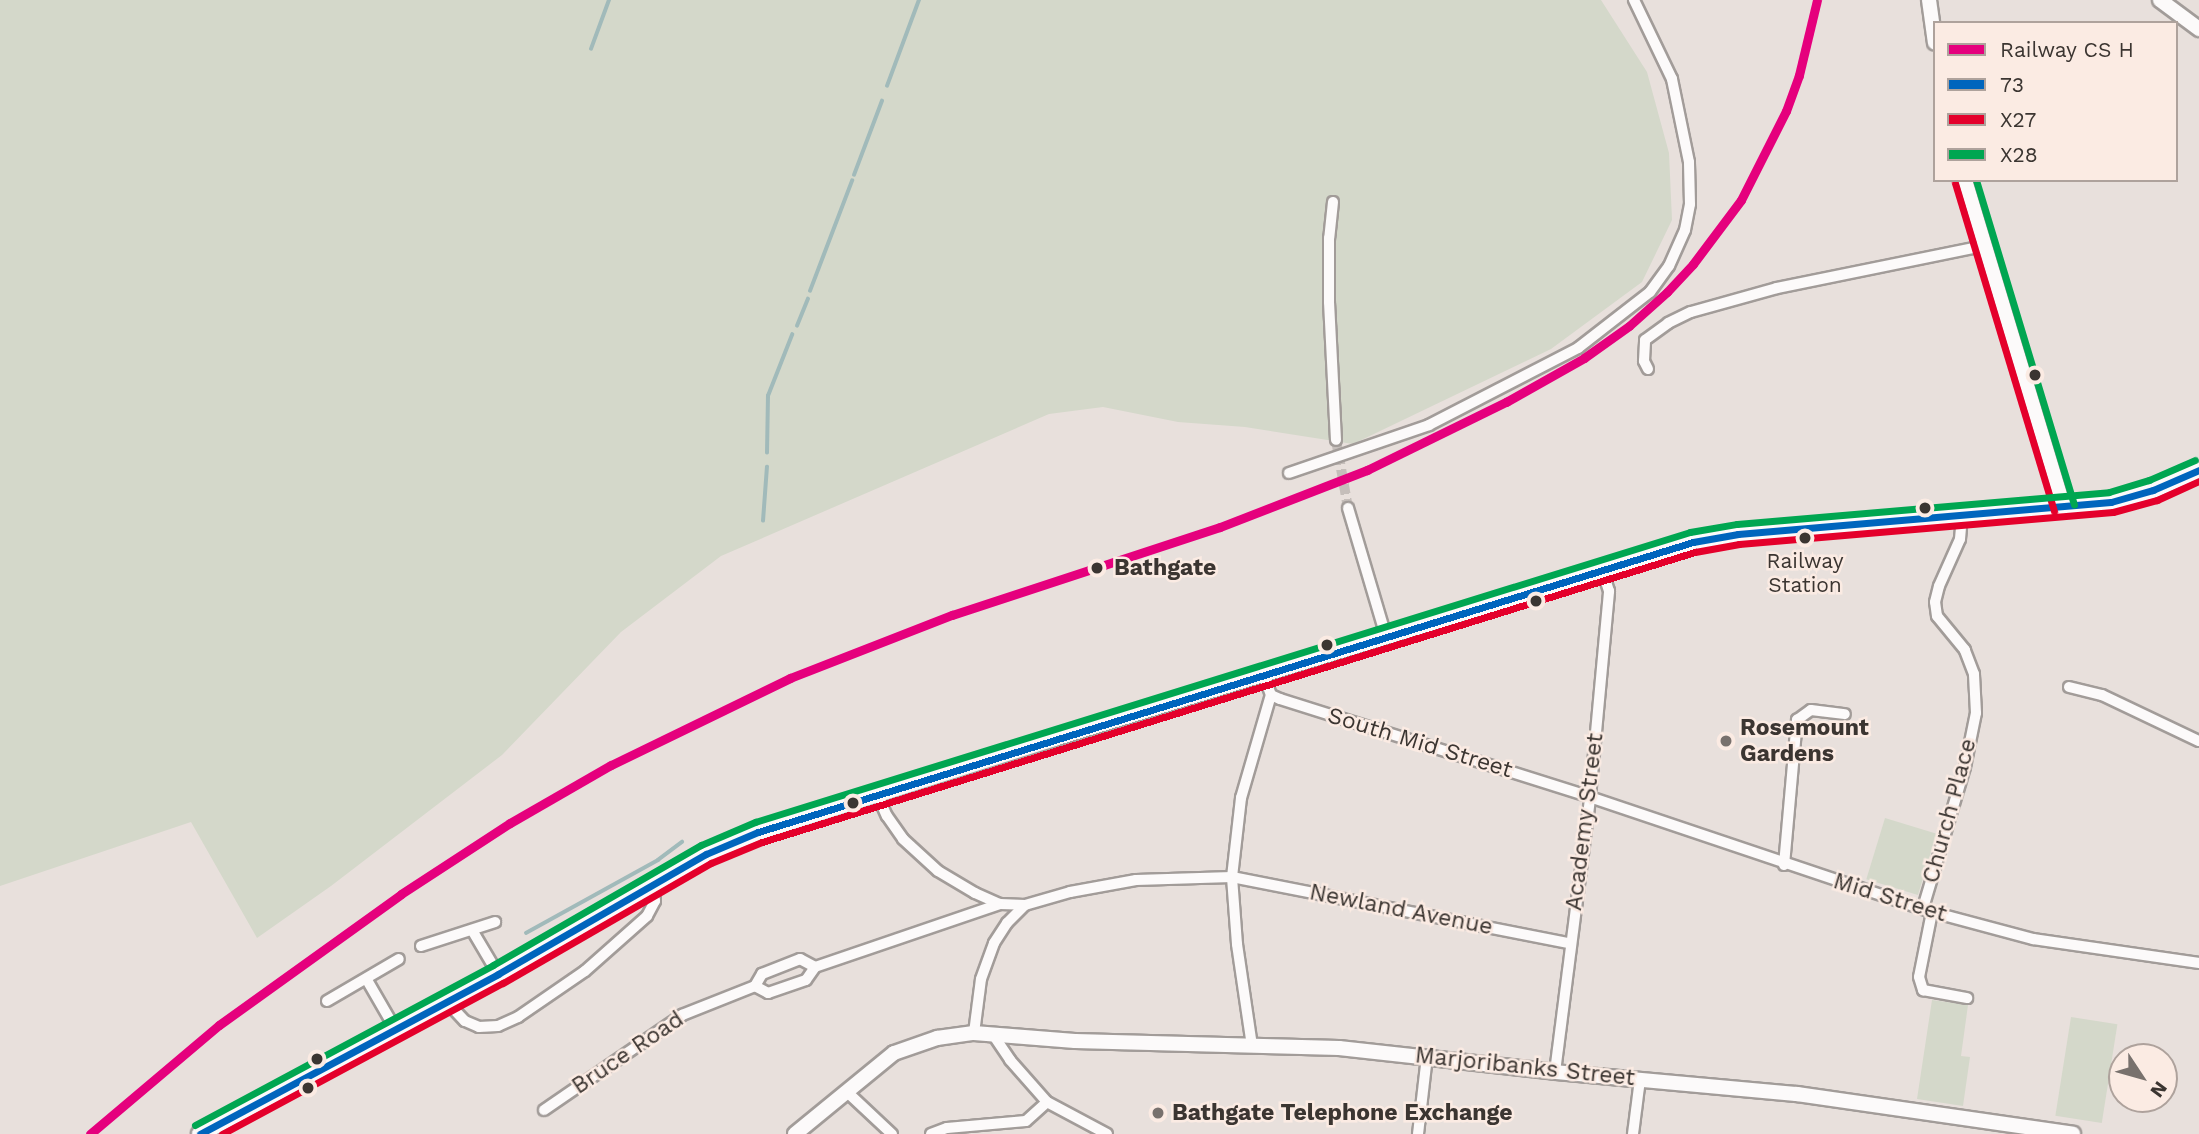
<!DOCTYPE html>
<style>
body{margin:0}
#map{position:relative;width:2199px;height:1134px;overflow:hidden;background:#e8e0dc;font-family:"Work Sans",sans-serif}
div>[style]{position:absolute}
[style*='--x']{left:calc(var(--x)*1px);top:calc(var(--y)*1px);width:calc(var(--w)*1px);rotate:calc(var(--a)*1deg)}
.green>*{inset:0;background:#d4d8ca;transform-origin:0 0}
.stream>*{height:3.5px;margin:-1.75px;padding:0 1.75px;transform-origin:1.75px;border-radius:1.75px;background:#a1baba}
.street-tunnel>*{height:10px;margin-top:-5px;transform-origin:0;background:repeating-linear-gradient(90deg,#c5beba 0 10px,transparent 0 15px)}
.roads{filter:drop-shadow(2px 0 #a29c99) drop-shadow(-2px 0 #a29c99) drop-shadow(0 2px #a29c99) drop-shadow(0 -2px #a29c99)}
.street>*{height:10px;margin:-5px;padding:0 5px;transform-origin:5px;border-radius:5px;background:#fcfafa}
.secondary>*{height:14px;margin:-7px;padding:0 7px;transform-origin:7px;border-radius:7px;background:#fcfafa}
.primary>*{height:16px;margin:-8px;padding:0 8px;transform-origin:8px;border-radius:8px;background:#fcfafa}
.bus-1>*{height:7px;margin:-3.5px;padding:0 3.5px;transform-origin:3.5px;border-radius:3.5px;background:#0065bd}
.bus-2>*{height:7px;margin:-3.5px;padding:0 3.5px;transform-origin:3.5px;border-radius:3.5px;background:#e4002b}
.bus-3>*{height:7px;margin:-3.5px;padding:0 3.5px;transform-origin:3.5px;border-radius:3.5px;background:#00a651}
.rail-1>*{height:9px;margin:-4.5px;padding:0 4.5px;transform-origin:4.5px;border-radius:4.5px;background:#e5007d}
.dots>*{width:19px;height:19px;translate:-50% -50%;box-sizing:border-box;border:4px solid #fbebe3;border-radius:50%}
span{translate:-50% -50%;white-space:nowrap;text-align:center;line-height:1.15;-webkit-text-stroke:5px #fbebe3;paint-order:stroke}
.bus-label{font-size:21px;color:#3b3531}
.stop-label{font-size:23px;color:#3b3531;font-weight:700}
.left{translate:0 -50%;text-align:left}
.poi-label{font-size:23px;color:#3b3531;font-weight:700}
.street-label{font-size:23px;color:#3b3531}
.legend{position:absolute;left:1933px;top:21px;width:245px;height:161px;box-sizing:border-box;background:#fbebe3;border:2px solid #aea29c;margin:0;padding:9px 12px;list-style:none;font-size:21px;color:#3b3531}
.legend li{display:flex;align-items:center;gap:14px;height:35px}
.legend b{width:35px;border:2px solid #aea29c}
.north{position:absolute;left:2108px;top:1043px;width:70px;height:70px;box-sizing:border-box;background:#fbebe3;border:2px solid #aea29c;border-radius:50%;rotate:126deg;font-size:19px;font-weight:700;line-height:28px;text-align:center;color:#3b3531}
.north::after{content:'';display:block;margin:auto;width:24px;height:32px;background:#78716d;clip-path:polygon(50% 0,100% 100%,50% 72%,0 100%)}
</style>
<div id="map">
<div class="green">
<div style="clip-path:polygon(0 0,1601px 0,1647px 72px,1669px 153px,1672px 220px,1642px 282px,1551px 349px,1353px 444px,1245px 427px,1178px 422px,1103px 407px,1049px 414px,721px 556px,621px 632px,502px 755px,331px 886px,257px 938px,191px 822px,0 886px)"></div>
<div style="left:1885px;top:818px;width:54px;height:64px;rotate:17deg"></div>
<div style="clip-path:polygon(1932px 1000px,1968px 1005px,1961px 1056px,1970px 1057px,1963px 1106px,1917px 1099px)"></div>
<div style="left:2071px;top:1017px;width:47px;height:100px;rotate:9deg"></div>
</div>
<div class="stream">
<div style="--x:591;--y:49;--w:52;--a:-69.8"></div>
<div style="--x:887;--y:86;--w:92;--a:-69.6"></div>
<div style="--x:854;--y:175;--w:79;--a:-69.3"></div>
<div style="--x:810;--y:291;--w:118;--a:-69.1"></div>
<div style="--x:797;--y:326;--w:29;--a:-68"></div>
<div style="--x:767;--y:453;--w:57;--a:-89"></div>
<div style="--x:768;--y:396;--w:66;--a:-68.5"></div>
<div style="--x:763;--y:521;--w:54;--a:-85.8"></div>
<div style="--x:526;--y:933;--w:151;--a:-28.9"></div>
<div style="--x:658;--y:860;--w:30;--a:-37"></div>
</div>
<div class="street-tunnel">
<div style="--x:1336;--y:440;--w:69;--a:80"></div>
</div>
<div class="roads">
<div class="street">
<div style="--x:1333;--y:202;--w:36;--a:96"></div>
<div style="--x:1329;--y:238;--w:64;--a:90"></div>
<div style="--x:1329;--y:302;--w:138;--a:87.1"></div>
<div style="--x:1648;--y:369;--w:9;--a:-117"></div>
<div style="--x:1644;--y:361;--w:21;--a:-87"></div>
<div style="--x:1645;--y:340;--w:29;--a:-36"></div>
<div style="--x:1668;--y:323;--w:25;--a:-26"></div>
<div style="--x:1691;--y:312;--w:89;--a:-15.6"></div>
<div style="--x:1777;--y:288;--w:211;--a:-11.5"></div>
<div style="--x:1289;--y:473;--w:148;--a:-18.9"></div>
<div style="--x:1429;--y:425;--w:168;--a:-27.3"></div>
<div style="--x:1578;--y:348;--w:91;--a:-37.9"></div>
<div style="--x:1650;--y:292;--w:32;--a:-54"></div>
<div style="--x:1669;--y:266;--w:39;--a:-66"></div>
<div style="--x:1685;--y:230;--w:26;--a:-79"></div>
<div style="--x:1690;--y:204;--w:42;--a:-91.4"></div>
<div style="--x:1689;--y:162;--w:85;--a:-101.6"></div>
<div style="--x:1672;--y:79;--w:88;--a:-115.7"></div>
<div style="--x:1348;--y:508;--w:134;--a:73.5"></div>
<div style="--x:1263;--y:674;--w:22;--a:69"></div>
<div style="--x:1271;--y:695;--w:10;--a:24"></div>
<div style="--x:1280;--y:699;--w:325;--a:17.5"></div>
<div style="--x:1590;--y:797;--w:361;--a:18.6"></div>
<div style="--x:1932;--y:912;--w:105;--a:15"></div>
<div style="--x:2033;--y:939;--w:168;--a:8.2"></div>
<div style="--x:2069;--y:687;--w:34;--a:14"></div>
<div style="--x:2102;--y:695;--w:107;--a:25.4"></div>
<div style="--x:877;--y:794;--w:24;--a:66"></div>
<div style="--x:887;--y:816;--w:28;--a:55"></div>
<div style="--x:903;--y:839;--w:47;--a:42.4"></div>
<div style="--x:938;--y:871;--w:43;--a:30.7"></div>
<div style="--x:975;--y:893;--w:27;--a:24"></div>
<div style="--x:1000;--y:904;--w:25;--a:2"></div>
<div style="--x:1784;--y:865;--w:146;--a:-84.9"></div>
<div style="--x:1797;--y:720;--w:17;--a:-36"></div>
<div style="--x:1811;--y:710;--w:34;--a:7"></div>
<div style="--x:1923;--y:908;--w:147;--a:-73.4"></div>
<div style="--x:1965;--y:767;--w:55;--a:-78.5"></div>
<div style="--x:1976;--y:713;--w:39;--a:-93"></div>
<div style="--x:1974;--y:674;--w:26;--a:-111"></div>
<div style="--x:1965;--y:650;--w:44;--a:-129.5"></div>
<div style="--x:1937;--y:616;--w:14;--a:-98"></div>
<div style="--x:1935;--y:602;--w:16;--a:-76"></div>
<div style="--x:1939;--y:586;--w:51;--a:-65.9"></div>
<div style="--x:1960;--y:539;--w:24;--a:-85"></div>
<div style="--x:1932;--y:912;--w:66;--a:101.3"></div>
<div style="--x:1919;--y:977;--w:14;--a:73"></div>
<div style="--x:1923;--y:990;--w:45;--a:10.3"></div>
<div style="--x:472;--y:930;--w:51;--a:59.4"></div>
<div style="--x:421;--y:946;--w:78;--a:-18"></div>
<div style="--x:367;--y:980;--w:58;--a:59.9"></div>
<div style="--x:755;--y:986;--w:14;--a:-60"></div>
<div style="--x:762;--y:974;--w:41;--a:-21.5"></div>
<div style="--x:800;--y:959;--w:17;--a:28"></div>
<div style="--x:327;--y:1001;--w:83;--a:-30.3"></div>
<div style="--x:447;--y:1002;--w:26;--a:47"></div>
<div style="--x:465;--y:1021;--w:15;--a:23"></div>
<div style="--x:479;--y:1027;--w:19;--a:-3"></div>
<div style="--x:498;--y:1026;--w:22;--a:-24"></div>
<div style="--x:518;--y:1017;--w:81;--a:-34.5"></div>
<div style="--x:585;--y:971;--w:83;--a:-41.6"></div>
<div style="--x:647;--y:916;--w:17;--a:-62"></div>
<div style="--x:655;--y:901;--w:17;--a:-97"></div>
<div style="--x:974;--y:1033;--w:54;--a:-82.6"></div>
<div style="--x:981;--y:979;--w:38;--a:-70"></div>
<div style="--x:994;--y:943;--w:24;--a:-57"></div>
<div style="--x:1007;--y:923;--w:25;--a:-45"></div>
<div style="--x:1025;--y:905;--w:47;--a:-16.1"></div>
<div style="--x:1070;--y:892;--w:67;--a:-10.3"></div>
<div style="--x:1136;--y:880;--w:96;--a:-1.8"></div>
<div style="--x:1232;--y:877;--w:343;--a:11.1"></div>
<div style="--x:994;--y:1036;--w:29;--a:56"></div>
<div style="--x:1010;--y:1060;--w:56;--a:48.6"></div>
<div style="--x:1047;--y:1102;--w:68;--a:28.1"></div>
<div style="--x:1252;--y:1046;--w:103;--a:-98.4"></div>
<div style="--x:1237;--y:944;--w:67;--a:-94.3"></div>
<div style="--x:1232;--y:877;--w:80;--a:-83.5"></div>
<div style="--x:1241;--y:798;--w:107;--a:-73.8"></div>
<div style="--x:1555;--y:1072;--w:277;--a:-82.7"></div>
<div style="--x:1590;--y:797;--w:207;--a:-84.7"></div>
<div style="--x:1609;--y:591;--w:20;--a:-108"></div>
<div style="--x:846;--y:1091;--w:63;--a:43.1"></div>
<div style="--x:544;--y:1110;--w:168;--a:-34.5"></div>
<div style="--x:682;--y:1015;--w:79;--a:-21.7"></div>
<div style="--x:755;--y:986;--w:15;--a:28"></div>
<div style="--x:768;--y:993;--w:40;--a:-18.9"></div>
<div style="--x:806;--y:980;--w:16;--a:-55"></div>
<div style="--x:815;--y:967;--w:195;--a:-18.8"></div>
<div style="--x:931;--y:1134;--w:17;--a:-21"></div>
<div style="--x:947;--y:1128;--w:79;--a:-5.1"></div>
<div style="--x:1026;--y:1121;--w:28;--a:-42"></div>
<div style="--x:1418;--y:1134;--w:79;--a:-83.4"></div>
<div style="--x:1633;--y:1134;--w:55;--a:-82.7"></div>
</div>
<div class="secondary">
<div style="--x:1929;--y:0;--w:43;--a:82.1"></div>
<div style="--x:2160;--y:0;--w:49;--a:36.6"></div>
<div style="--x:1965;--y:180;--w:343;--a:73.2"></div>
<div style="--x:795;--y:1134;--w:128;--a:-39.3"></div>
<div style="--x:894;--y:1053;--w:46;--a:-19.2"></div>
<div style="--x:937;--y:1038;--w:37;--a:-8"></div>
<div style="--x:974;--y:1033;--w:101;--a:4.5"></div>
<div style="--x:1075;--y:1041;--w:264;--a:1.5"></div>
<div style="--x:1339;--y:1048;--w:217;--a:6.3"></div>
<div style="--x:1555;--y:1072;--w:243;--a:5.2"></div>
<div style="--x:1797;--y:1094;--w:279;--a:8.2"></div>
</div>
<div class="primary">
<div style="--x:200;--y:1134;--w:338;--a:-28.2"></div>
<div style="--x:498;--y:974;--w:240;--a:-30"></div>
<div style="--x:706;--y:854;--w:56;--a:-22.9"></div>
<div style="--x:758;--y:832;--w:311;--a:-17.6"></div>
<div style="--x:1054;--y:738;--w:668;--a:-17.05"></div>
<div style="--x:1693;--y:542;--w:46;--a:-10.1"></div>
<div style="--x:1738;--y:534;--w:374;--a:-4.9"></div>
<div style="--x:2111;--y:502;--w:44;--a:-15.9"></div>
<div style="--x:2153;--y:490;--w:50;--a:-23.5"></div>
</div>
</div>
<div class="bus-1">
<div style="--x:200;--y:1134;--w:338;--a:-28.2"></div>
<div style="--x:498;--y:974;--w:240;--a:-30"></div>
<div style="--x:706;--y:854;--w:56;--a:-22.9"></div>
<div style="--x:758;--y:832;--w:979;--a:-17.23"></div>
<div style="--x:1693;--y:542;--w:46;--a:-10.1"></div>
<div style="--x:1738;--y:534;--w:374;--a:-4.9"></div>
<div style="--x:2111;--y:502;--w:44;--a:-15.9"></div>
<div style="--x:2153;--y:490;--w:50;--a:-23.5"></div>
</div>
<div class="bus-2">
<div style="--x:1955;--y:183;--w:343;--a:73.2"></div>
<div style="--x:222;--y:1134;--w:319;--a:-28.3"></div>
<div style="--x:503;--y:983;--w:240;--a:-30"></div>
<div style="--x:711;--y:863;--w:55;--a:-22.4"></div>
<div style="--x:762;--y:842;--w:977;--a:-17.27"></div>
<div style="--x:1695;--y:552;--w:45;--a:-10.3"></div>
<div style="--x:1739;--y:544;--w:375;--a:-4.9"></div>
<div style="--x:2113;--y:512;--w:46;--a:-15.3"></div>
<div style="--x:2157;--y:500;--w:46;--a:-24.3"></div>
</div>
<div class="bus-3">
<div style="--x:1976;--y:180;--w:339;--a:73.2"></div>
<div style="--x:195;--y:1125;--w:338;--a:-28.2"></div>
<div style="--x:493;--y:965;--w:240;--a:-30"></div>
<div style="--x:701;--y:845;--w:59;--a:-23.1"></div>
<div style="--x:755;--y:822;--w:979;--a:-17.23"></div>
<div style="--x:1690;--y:532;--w:48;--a:-9.7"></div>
<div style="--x:1737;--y:524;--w:373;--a:-4.9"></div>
<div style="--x:2109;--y:492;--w:42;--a:-16.7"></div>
<div style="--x:2149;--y:480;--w:50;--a:-23.5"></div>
</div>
<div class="rail-1">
<div style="--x:90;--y:1134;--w:169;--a:-40.2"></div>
<div style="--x:219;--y:1025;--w:224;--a:-35.7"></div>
<div style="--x:401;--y:894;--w:130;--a:-33.1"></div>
<div style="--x:510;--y:823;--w:116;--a:-29.9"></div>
<div style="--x:611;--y:765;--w:199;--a:-25.9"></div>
<div style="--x:790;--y:678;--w:174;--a:-21.3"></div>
<div style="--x:952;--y:615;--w:282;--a:-18.2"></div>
<div style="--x:1220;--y:527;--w:158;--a:-21.2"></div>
<div style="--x:1367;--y:470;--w:155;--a:-26.1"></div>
<div style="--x:1506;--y:402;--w:90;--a:-29.4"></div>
<div style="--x:1584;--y:358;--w:55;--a:-35.4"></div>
<div style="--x:1629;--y:326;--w:51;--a:-41.8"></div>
<div style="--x:1667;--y:292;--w:38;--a:-47"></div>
<div style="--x:1693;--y:264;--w:80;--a:-53.1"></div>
<div style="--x:1741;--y:200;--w:100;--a:-63.2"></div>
<div style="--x:1786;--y:111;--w:38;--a:-70"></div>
<div style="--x:1799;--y:75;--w:77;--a:-76.5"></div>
</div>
<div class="dots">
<div style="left:2035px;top:375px;background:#3b3531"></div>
<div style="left:1925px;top:508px;background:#3b3531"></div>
<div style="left:1805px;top:538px;background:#3b3531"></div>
<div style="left:1097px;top:568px;background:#3b3531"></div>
<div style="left:1536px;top:601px;background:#3b3531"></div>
<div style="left:1327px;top:645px;background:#3b3531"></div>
<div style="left:1726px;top:741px;background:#78716d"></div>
<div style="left:853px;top:803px;background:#3b3531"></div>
<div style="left:317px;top:1059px;background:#3b3531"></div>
<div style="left:308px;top:1088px;background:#3b3531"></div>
<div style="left:1158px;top:1113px;background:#78716d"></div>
</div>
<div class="bus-label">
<span style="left:1805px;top:573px">Railway<br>Station</span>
</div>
<div class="stop-label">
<span class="left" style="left:1114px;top:568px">Bathgate</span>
</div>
<div class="poi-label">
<span class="left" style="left:1740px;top:741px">Rosemount<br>Gardens</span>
<span class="left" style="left:1172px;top:1113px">Bathgate Telephone Exchange</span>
</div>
<div class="street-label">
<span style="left:1420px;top:743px;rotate:17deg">South Mid Street</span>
<span style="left:1950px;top:811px;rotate:-75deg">Church Place</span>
<span style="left:1585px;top:822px;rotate:-83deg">Academy Street</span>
<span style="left:1890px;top:898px;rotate:17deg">Mid Street</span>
<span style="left:1401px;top:910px;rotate:11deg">Newland Avenue</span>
<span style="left:628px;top:1053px;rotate:-34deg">Bruce Road</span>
<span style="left:1525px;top:1067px;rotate:6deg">Marjoribanks Street</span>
</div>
<ul class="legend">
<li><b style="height:9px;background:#e5007d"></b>Railway CS H</li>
<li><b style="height:9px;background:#0065bd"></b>73</li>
<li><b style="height:9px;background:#e4002b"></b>X27</li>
<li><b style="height:9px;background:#00a651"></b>X28</li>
</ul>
<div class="north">N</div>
</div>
